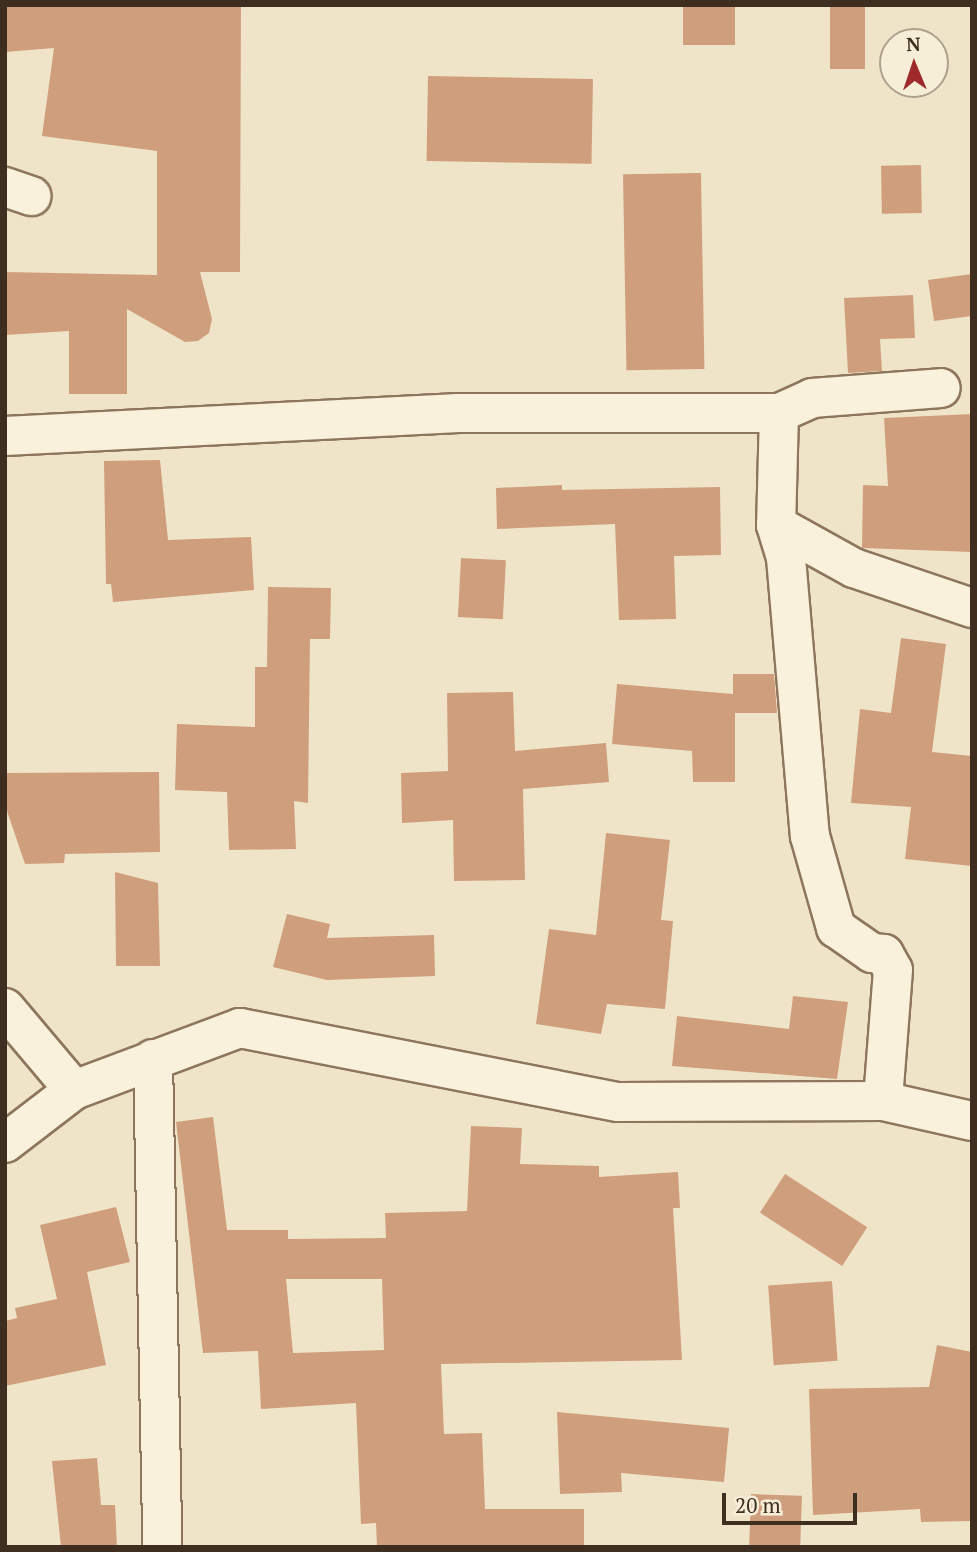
<!DOCTYPE html>
<style>
body{margin:0}
#map{position:relative;width:977px;height:1552px;overflow:hidden;background:#f0e4c8;font-family:"PT Serif",serif}
div>[style]{position:absolute}
[style*='--x']{left:calc(var(--x)*1px);top:calc(var(--y)*1px);width:calc(var(--w)*1px);rotate:calc(var(--a)*1deg)}
.building>*{inset:0;background:#cf9f7d;transform-origin:0 0}
.roads{filter:drop-shadow(2px 0 #8d765c) drop-shadow(-2px 0 #8d765c) drop-shadow(0 2px #8d765c) drop-shadow(0 -2px #8d765c)}
.minor>*{height:38px;margin:-19px;padding:0 19px;transform-origin:19px;border-radius:19px;background:#faf1dc}
span{translate:-50% -50%;white-space:nowrap;text-align:center;line-height:1.15;-webkit-text-stroke:6px #f7eed8;paint-order:stroke}
.frame{position:absolute;inset:0;border:7px solid #3d2e20;pointer-events:none}
.north{position:absolute;left:879px;top:28px;width:70px;height:70px;box-sizing:border-box;background:#f7eed8;border:2px solid #ada18e;border-radius:50%;rotate:358deg;font-size:19px;font-weight:700;line-height:28px;text-align:center;color:#3d2e20}
.north::after{content:'';display:block;margin:auto;width:24px;height:32px;background:#9e2a2b;clip-path:polygon(50% 0,100% 100%,50% 72%,0 100%)}
.scale{position:absolute;left:722px;top:1493px;width:135px;height:32px;box-sizing:border-box;border:4px solid #3d2e20;border-top:0;padding-left:9px;font-size:21px;line-height:24px;white-space:nowrap;color:#3d2e20;-webkit-text-stroke:5px #f7eed8;paint-order:stroke}
</style>
<div id="map">
<div class="building">
<div style="clip-path:polygon(5px 5px,241px 5px,240px 272px,200px 272px,212px 319px,209px 333px,198px 341px,185px 342px,127px 309px,127px 394px,69px 394px,69px 331px,5px 335px,5px 272px,157px 275px,157px 151px,42px 136px,54px 48px,5px 52px)"></div>
<div style="left:683px;top:5px;width:52px;height:40px"></div>
<div style="left:830px;top:5px;width:35px;height:64px"></div>
<div style="left:428px;top:76px;width:165px;height:85px;rotate:1deg"></div>
<div style="left:921px;top:165px;width:48px;height:40px;rotate:89deg"></div>
<div style="left:701px;top:173px;width:196px;height:78px;rotate:89deg"></div>
<div style="clip-path:polygon(972px 274px,972px 316px,934px 321px,928px 280px)"></div>
<div style="clip-path:polygon(913px 295px,915px 338px,880px 339px,882px 371px,848px 373px,844px 298px)"></div>
<div style="clip-path:polygon(972px 414px,972px 552px,862px 548px,863px 485px,888px 486px,884px 418px)"></div>
<div style="clip-path:polygon(160px 460px,168px 540px,251px 537px,254px 590px,113px 602px,111px 584px,106px 584px,104px 461px)"></div>
<div style="clip-path:polygon(562px 485px,562px 490px,720px 487px,721px 555px,674px 556px,676px 619px,619px 620px,615px 524px,497px 529px,496px 488px)"></div>
<div style="left:461px;top:558px;width:45px;height:59px;rotate:3deg"></div>
<div style="clip-path:polygon(268px 587px,331px 588px,330px 639px,310px 639px,308px 803px,294px 801px,296px 849px,229px 850px,227px 792px,175px 790px,177px 724px,255px 727px,255px 667px,267px 667px)"></div>
<div style="clip-path:polygon(901px 638px,946px 644px,932px 752px,972px 756px,972px 866px,905px 859px,911px 807px,851px 803px,860px 709px,891px 713px)"></div>
<div style="clip-path:polygon(733px 674px,774px 674px,777px 713px,735px 713px,735px 782px,693px 782px,692px 751px,612px 744px,617px 684px,733px 694px)"></div>
<div style="clip-path:polygon(513px 692px,515px 751px,606px 743px,609px 782px,523px 789px,525px 880px,454px 881px,453px 820px,402px 823px,401px 773px,448px 771px,447px 693px)"></div>
<div style="clip-path:polygon(159px 772px,160px 852px,65px 854px,64px 863px,25px 864px,5px 805px,5px 773px)"></div>
<div style="clip-path:polygon(606px 833px,670px 840px,661px 920px,673px 921px,665px 1009px,607px 1004px,601px 1034px,536px 1024px,549px 929px,596px 935px)"></div>
<div style="clip-path:polygon(115px 872px,158px 883px,160px 966px,116px 966px)"></div>
<div style="clip-path:polygon(287px 914px,330px 924px,327px 938px,434px 935px,435px 976px,327px 980px,273px 967px)"></div>
<div style="clip-path:polygon(793px 996px,848px 1002px,837px 1079px,672px 1066px,677px 1016px,789px 1029px)"></div>
<div style="clip-path:polygon(evenodd,213px 1117px,227px 1230px,288px 1230px,288px 1239px,386px 1238px,385px 1213px,467px 1211px,471px 1126px,522px 1128px,520px 1164px,599px 1166px,599px 1177px,678px 1172px,680px 1208px,673px 1208px,682px 1360px,441px 1364px,444px 1434px,482px 1433px,485px 1509px,584px 1509px,584px 1547px,377px 1547px,376px 1523px,361px 1524px,356px 1403px,261px 1409px,258px 1351px,203px 1353px,176px 1122px,213px 1117px,286px 1279px,382px 1279px,384px 1350px,293px 1353px,286px 1279px)"></div>
<div style="left:785px;top:1174px;width:98px;height:46px;rotate:33deg"></div>
<div style="clip-path:polygon(116px 1207px,130px 1262px,87px 1272px,106px 1365px,5px 1386px,5px 1321px,17px 1318px,15px 1308px,57px 1299px,40px 1225px)"></div>
<div style="left:832px;top:1281px;width:80px;height:64px;rotate:86deg"></div>
<div style="clip-path:polygon(937px 1345px,972px 1352px,972px 1521px,921px 1522px,920px 1509px,813px 1515px,809px 1389px,929px 1387px)"></div>
<div style="clip-path:polygon(557px 1412px,729px 1428px,724px 1482px,621px 1473px,622px 1492px,560px 1494px)"></div>
<div style="clip-path:polygon(97px 1458px,101px 1505px,115px 1505px,117px 1547px,61px 1547px,52px 1461px)"></div>
<div style="left:751px;top:1494px;width:51px;height:53px;rotate:2deg"></div>
</div>
<div class="roads">
<div class="minor">
<div style="--x:5;--y:187;--w:28;--a:19"></div>
<div style="--x:779;--y:413;--w:112;--a:91.5"></div>
<div style="--x:776;--y:525;--w:89;--a:28.9"></div>
<div style="--x:854;--y:568;--w:125;--a:18.7"></div>
<div style="--x:5;--y:436;--w:454;--a:-2.9"></div>
<div style="--x:458;--y:413;--w:321;--a:0"></div>
<div style="--x:779;--y:413;--w:36;--a:-24"></div>
<div style="--x:812;--y:398;--w:129;--a:-4.4"></div>
<div style="--x:776;--y:525;--w:34;--a:73"></div>
<div style="--x:786;--y:558;--w:279;--a:85.1"></div>
<div style="--x:810;--y:836;--w:96;--a:74.2"></div>
<div style="--x:836;--y:928;--w:44;--a:34.8"></div>
<div style="--x:872;--y:953;--w:12;--a:5"></div>
<div style="--x:884;--y:954;--w:18;--a:61"></div>
<div style="--x:893;--y:970;--w:131;--a:94.4"></div>
<div style="--x:5;--y:1008;--w:107;--a:49.9"></div>
<div style="--x:153;--y:1059;--w:488;--a:88.9"></div>
<div style="--x:5;--y:1143;--w:87;--a:-37.5"></div>
<div style="--x:74;--y:1090;--w:177;--a:-20.5"></div>
<div style="--x:240;--y:1028;--w:385;--a:11.1"></div>
<div style="--x:618;--y:1102;--w:265;--a:-0.2"></div>
<div style="--x:883;--y:1101;--w:91;--a:12.7"></div>
</div>
</div>
<div class="frame"></div>
<div class="north">N</div>
<div class="scale">20 m</div>
</div>
